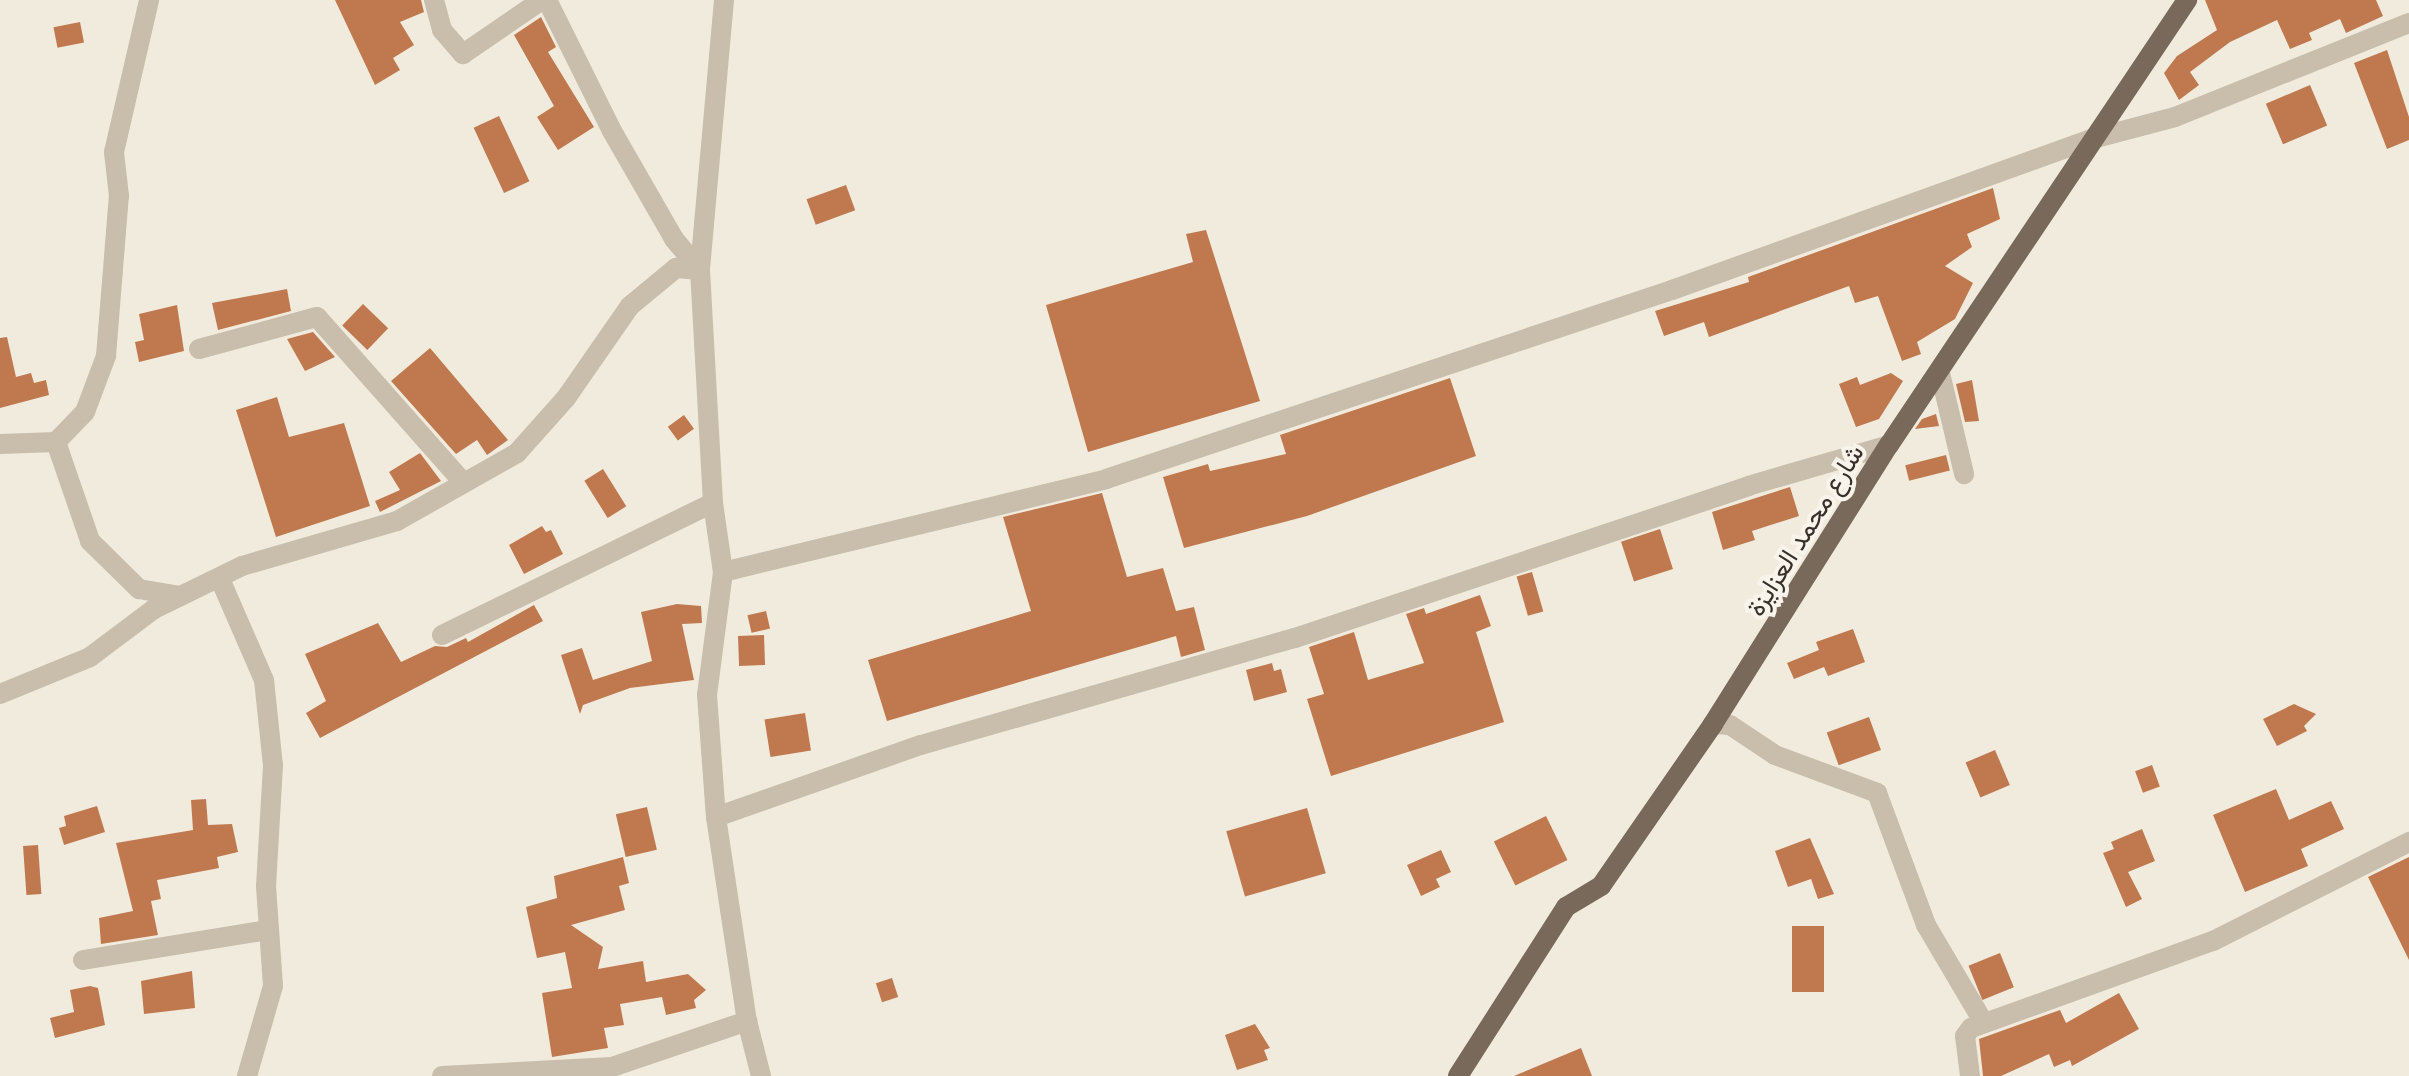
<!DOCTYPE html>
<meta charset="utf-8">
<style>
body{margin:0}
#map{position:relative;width:2409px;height:1076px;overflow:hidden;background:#f1ebde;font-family:Ubuntu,Vazirmatn,sans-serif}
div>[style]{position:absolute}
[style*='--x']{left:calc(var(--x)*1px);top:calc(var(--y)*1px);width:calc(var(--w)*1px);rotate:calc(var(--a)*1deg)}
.building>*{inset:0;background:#c0794e;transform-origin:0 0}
.minor>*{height:20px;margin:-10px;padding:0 10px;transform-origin:10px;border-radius:10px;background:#c9bdab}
.major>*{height:20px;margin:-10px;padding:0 10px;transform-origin:10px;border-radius:10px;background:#78695b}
span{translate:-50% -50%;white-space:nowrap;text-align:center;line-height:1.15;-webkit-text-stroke:8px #f9f4eb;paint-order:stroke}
.street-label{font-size:26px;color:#37302a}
</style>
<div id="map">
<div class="building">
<div style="clip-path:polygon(335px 0,421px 0,424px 12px,400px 22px,414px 45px,393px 58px,400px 70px,375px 85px)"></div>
<div style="clip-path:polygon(2205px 0,2376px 0,2383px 16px,2346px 33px,2340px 19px,2309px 33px,2312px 40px,2290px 49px,2277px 20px,2230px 42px,2190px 72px,2199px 85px,2179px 100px,2164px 73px,2177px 56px,2217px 30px)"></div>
<div style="clip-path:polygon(541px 17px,556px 47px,548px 52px,594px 127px,558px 150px,537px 117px,554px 106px,514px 35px)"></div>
<div style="left:80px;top:22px;width:21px;height:27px;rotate:79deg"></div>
<div style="clip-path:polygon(2387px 50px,2409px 117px,2409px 140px,2387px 149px,2354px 63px)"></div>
<div style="left:2310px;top:85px;width:44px;height:48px;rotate:67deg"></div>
<div style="left:499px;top:116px;width:72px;height:28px;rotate:65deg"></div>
<div style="left:846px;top:185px;width:27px;height:42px;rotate:70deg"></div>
<div style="clip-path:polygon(1993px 188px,2000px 219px,1967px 234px,1972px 247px,1945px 266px,1973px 283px,1955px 319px,1917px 342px,1921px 354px,1902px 361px,1878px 296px,1855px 303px,1849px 286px,1709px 337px,1704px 322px,1664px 336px,1655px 311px,1749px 282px,1748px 277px)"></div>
<div style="clip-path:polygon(1206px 230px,1260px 401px,1088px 452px,1046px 305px,1193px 262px,1186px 234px)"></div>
<div style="clip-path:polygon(287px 289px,291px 311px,218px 330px,212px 303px)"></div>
<div style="left:363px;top:304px;width:35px;height:30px;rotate:44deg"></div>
<div style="clip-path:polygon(177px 305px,184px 351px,139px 362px,135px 342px,144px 340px,139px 314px)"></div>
<div style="clip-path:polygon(313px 332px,335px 357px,305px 371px,287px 339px)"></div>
<div style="clip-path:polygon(7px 337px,16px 377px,31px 373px,34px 383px,46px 380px,49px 395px,0 408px,0 338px)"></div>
<div style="clip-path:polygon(430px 348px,508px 440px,487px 455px,477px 440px,456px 454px,391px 381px)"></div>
<div style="clip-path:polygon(1891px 373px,1903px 381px,1879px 419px,1856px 427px,1839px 384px,1857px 377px,1860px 385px)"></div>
<div style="clip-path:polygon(1450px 378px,1476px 456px,1307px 516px,1184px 548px,1163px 477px,1208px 464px,1210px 471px,1286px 454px,1280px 435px)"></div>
<div style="clip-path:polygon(1972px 380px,1979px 421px,1965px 422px,1956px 384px)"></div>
<div style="clip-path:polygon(277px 397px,289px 437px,344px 423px,370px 506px,276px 537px,236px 410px)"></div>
<div style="clip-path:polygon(1936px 414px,1939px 426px,1915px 429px,1922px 419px)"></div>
<div style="left:684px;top:415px;width:17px;height:20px;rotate:54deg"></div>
<div style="clip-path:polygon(420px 453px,441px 481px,380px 512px,375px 501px,400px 490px,389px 472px)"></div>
<div style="left:1946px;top:455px;width:16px;height:42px;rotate:76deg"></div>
<div style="left:603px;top:469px;width:44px;height:22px;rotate:58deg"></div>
<div style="clip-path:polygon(1790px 487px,1799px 516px,1752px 531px,1755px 540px,1723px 550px,1712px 512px)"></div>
<div style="clip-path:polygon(1102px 493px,1127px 577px,1163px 568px,1176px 611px,1194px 607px,1205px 650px,1181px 657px,1176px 636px,887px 721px,868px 660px,1031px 611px,1003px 517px)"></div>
<div style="clip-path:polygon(542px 526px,546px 532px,551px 530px,563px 554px,524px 574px,509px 545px)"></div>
<div style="left:1660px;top:529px;width:42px;height:41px;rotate:72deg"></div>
<div style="left:1532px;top:572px;width:41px;height:16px;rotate:74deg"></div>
<div style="clip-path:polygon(1480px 595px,1491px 626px,1476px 632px,1504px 722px,1331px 776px,1307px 699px,1324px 694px,1309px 647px,1354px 632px,1368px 680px,1424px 663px,1406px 614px,1424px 608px,1426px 614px)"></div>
<div style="clip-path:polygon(677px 604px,701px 606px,702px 623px,682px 624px,694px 680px,630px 688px,583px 705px,580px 714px,561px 655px,582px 648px,593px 680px,652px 661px,641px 612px)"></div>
<div style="clip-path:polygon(534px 605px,543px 621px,320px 738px,306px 713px,326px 701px,305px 654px,378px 623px,401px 662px,435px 646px,447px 647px,466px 638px,468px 642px)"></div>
<div style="left:766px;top:611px;width:18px;height:19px;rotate:77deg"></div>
<div style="clip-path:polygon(1853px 629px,1865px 662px,1828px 676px,1824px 667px,1794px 679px,1787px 663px,1819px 650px,1816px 642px)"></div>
<div style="left:764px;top:635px;width:30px;height:26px;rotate:88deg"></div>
<div style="clip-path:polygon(1272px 663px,1274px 671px,1281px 669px,1287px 692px,1254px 701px,1246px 670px)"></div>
<div style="clip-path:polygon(2294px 704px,2316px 714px,2304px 726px,2307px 731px,2277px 746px,2263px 719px)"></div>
<div style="left:805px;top:713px;width:38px;height:41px;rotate:81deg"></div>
<div style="left:1869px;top:717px;width:35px;height:45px;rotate:70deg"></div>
<div style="left:1995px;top:750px;width:38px;height:32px;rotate:67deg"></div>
<div style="left:2152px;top:765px;width:23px;height:18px;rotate:70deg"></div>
<div style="clip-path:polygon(2276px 789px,2289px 820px,2331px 801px,2344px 829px,2301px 849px,2308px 866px,2245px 892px,2213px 815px)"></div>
<div style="clip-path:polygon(206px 799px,208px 825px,232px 824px,238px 852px,217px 857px,219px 868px,157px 880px,161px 899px,151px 901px,158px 935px,101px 944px,99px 918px,133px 911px,116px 843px,193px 830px,191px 800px)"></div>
<div style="clip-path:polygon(97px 806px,105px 832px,64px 845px,59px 828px,66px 826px,64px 816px)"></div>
<div style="left:647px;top:807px;width:44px;height:32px;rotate:77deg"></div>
<div style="left:1307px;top:808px;width:68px;height:84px;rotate:74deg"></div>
<div style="left:1546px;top:816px;width:49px;height:58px;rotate:64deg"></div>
<div style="clip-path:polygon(2142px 829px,2155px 861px,2128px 872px,2142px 899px,2126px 907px,2103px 853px,2114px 849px,2111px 842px)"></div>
<div style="clip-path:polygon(1810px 838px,1834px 894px,1818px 899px,1811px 879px,1788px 887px,1775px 851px)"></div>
<div style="left:38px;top:845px;width:49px;height:15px;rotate:86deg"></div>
<div style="clip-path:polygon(1441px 850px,1451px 872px,1436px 879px,1440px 887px,1421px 896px,1407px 865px)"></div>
<div style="clip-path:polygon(623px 857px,629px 883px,619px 886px,625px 910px,571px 925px,603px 947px,598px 969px,643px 961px,646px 982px,688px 974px,706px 990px,694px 1000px,696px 1008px,666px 1015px,662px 997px,620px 1004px,624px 1025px,604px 1028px,608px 1048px,552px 1057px,542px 993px,572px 988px,565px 952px,537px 958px,526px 907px,557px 898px,554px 876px)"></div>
<div style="clip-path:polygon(2409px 857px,2409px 960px,2368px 877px)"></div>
<div style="left:1792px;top:926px;width:32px;height:66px"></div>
<div style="left:2000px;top:953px;width:37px;height:34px;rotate:68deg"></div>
<div style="clip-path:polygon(192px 971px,195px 1008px,144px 1014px,141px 981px)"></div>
<div style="left:892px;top:978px;width:20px;height:17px;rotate:72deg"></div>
<div style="clip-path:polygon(90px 986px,98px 988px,105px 1025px,55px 1038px,50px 1018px,74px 1012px,70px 990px)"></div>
<div style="clip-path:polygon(2119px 993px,2139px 1029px,2072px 1066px,2070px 1060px,2054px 1067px,2049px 1054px,2001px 1076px,1983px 1076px,1979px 1039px,2060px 1010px,2066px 1023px)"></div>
<div style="clip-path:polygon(1255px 1024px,1270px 1048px,1264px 1050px,1268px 1060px,1237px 1070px,1225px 1035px)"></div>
<div style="clip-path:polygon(1581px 1048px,1592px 1076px,1514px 1076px)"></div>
</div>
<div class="minor">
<div style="--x:434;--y:0;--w:31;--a:75"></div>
<div style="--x:442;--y:30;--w:32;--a:49"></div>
<div style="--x:463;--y:54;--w:96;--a:-34.4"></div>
<div style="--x:547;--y:0;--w:146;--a:63.6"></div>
<div style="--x:612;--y:131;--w:125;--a:60.1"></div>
<div style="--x:674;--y:239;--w:40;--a:50"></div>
<div style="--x:724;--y:0;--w:271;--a:95.1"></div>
<div style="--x:700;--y:270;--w:233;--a:86.8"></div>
<div style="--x:713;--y:503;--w:70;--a:81.8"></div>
<div style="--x:723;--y:572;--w:124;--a:97.4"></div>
<div style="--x:707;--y:695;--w:122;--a:85.8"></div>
<div style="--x:716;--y:817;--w:206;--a:81.4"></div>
<div style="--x:747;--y:1021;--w:57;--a:75.7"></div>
<div style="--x:199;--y:349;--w:122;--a:-15.2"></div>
<div style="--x:317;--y:317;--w:220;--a:48.5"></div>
<div style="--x:1940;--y:373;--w:104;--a:76.6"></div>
<div style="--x:56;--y:442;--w:42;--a:-46"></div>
<div style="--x:85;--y:412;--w:60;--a:-69.4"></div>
<div style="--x:106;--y:356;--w:161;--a:-85.4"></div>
<div style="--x:119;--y:196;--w:44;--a:-96.5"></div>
<div style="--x:114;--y:152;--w:156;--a:-77"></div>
<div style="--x:0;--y:444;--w:56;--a:-2"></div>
<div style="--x:56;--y:442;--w:105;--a:71"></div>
<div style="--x:90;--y:541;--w:69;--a:44.4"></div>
<div style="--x:139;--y:589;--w:42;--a:9.7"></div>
<div style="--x:723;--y:572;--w:394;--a:-13.6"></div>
<div style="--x:1106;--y:479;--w:597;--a:-18.47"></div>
<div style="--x:1672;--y:290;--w:446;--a:-19.8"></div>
<div style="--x:2092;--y:139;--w:86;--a:-14.8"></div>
<div style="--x:2175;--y:117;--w:252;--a:-21.9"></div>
<div style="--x:220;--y:579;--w:110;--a:66.5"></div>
<div style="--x:264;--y:680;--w:85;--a:84"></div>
<div style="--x:273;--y:765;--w:121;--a:93.3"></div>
<div style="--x:266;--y:886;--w:100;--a:86"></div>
<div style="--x:273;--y:986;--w:94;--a:106.1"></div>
<div style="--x:442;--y:635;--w:301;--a:-26"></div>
<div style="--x:0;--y:694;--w:97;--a:-22.3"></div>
<div style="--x:90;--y:657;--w:80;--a:-36.9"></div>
<div style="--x:154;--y:609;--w:98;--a:-26"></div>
<div style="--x:242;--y:566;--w:161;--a:-16.2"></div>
<div style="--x:397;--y:521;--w:138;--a:-29.5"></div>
<div style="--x:517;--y:453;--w:74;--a:-48.3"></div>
<div style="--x:566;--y:398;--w:112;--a:-55.2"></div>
<div style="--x:630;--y:306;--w:60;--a:-39.6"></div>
<div style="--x:676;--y:268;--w:24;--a:5"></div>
<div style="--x:1713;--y:724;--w:17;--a:3"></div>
<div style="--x:1730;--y:725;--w:54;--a:33.7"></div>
<div style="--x:1775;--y:755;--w:109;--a:20.4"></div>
<div style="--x:1877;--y:793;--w:141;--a:69.6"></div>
<div style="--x:1926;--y:925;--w:114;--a:59.4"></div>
<div style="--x:716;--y:817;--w:217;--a:-19.4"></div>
<div style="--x:921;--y:745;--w:389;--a:-16"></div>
<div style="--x:1295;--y:638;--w:478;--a:-18.5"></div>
<div style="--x:1748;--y:486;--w:147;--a:-16.2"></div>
<div style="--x:83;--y:960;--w:188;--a:-9.2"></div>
<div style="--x:442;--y:1076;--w:170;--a:-3"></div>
<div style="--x:612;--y:1067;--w:143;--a:-18.8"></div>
<div style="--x:1970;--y:1076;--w:40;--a:-97.1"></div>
<div style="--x:1965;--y:1036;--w:10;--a:-53"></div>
<div style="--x:1971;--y:1028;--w:257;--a:-19.8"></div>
<div style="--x:2213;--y:941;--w:220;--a:-26.8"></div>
</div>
<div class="major">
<div style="--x:1458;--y:1076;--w:201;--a:-57.4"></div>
<div style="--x:1566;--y:907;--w:41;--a:-31"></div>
<div style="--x:1601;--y:886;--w:197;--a:-55.3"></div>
<div style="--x:1713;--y:724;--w:330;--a:-57.8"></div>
<div style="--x:1889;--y:445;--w:536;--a:-56.19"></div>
</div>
<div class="street-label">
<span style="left:1805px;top:530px;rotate:-58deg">شارع محمد العزايزة</span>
</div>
</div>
